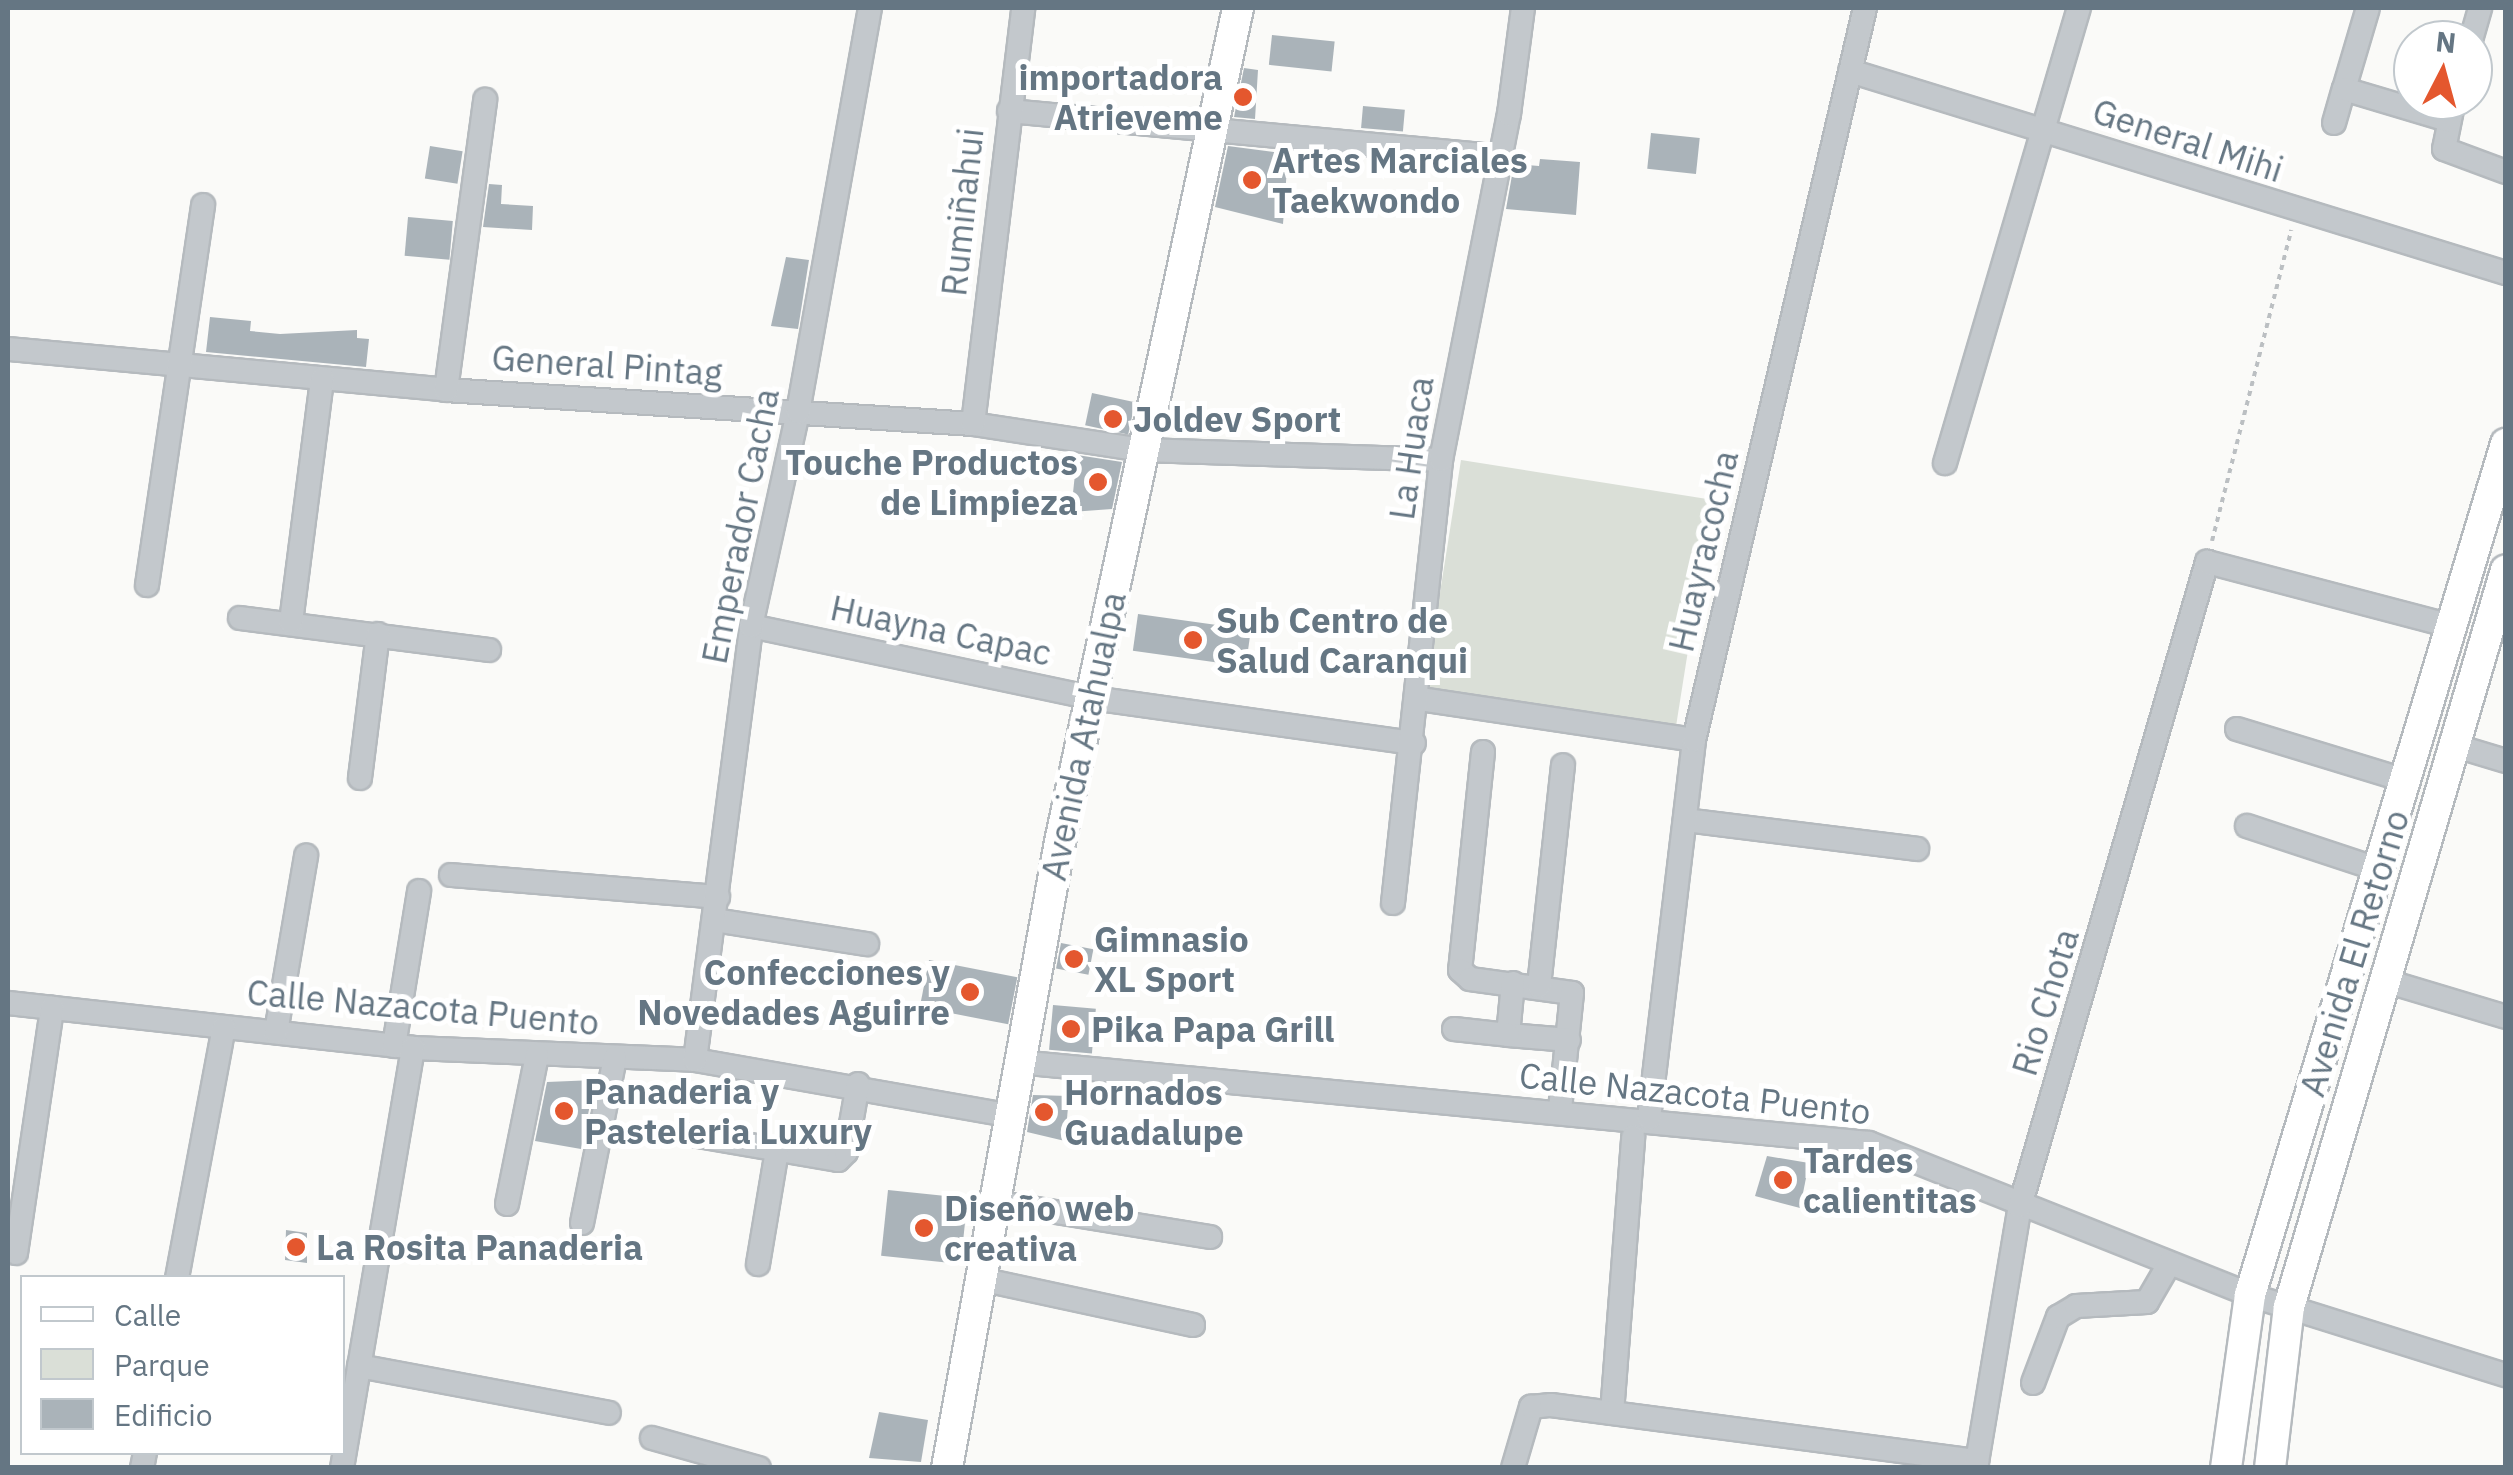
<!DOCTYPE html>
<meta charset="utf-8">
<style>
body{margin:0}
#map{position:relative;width:2513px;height:1475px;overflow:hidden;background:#fafaf8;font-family:"IBM Plex Sans",sans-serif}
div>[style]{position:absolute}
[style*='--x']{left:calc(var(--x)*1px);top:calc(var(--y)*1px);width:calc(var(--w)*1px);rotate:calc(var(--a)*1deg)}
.green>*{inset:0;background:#dadfd7;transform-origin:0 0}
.building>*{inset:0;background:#aab3b9;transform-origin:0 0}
.path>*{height:4px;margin-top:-2px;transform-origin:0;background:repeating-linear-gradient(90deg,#bbbfc2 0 5px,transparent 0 10px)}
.roads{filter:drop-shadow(2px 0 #b5babe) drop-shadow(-2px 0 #b5babe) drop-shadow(0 2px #b5babe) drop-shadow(0 -2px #b5babe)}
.minor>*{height:22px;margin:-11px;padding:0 11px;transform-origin:11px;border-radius:11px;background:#c3c8cc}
.major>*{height:30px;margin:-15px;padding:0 15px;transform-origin:15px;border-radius:15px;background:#fff}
.dots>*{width:28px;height:28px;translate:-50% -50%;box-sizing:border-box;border:5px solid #fff;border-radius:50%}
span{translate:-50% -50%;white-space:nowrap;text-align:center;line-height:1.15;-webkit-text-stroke:10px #fff;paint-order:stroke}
.poi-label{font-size:35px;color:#657683;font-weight:700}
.right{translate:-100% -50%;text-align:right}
.left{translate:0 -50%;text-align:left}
.street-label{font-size:35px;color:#657683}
.frame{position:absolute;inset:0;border:10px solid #657683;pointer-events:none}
.legend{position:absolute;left:20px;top:1275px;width:325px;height:180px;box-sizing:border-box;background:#fff;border:2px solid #c1c8cd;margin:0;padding:12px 18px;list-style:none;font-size:30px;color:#657683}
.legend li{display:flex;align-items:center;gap:20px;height:50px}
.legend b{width:50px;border:2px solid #c1c8cd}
.north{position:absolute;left:2393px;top:20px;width:100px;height:100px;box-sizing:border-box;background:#fff;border:2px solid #c1c8cd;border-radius:50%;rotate:6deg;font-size:28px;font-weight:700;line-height:40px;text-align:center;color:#657683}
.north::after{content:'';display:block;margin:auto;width:35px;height:45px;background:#e4572e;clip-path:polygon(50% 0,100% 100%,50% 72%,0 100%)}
</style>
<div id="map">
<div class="green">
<div style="left:1461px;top:460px;width:254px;height:232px;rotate:9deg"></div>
</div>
<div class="building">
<div style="left:1272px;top:35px;width:63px;height:30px;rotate:6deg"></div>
<div style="clip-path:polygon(1244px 68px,1258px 70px,1255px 119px,1234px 117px)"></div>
<div style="left:1363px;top:106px;width:42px;height:22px;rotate:5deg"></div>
<div style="left:1651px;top:133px;width:49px;height:36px;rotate:6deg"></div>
<div style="left:430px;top:146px;width:33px;height:33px;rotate:9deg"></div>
<div style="clip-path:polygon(1228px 146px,1288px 154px,1283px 224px,1215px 207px)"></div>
<div style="clip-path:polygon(1540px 159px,1580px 162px,1576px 215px,1506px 209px,1514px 164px,1539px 166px)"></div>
<div style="clip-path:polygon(489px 184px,502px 185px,501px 204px,533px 206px,532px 230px,483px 227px)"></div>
<div style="left:408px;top:217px;width:45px;height:39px;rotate:5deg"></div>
<div style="clip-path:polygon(786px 257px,809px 260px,798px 329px,771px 326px)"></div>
<div style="clip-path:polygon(210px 317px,251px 321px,250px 331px,280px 334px,357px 330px,357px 338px,369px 339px,366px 367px,206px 352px)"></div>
<div style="left:1092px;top:393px;width:44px;height:33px;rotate:12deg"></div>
<div style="clip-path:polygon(1077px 455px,1122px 462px,1112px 509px,1071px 512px)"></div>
<div style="left:1138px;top:614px;width:114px;height:37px;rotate:8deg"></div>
<div style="left:1061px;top:943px;width:33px;height:26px;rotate:11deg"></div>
<div style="left:929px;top:960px;width:90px;height:48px;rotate:11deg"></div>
<div style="left:1053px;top:1005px;width:43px;height:45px;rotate:5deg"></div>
<div style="clip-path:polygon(595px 1080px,581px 1149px,535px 1141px,547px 1082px)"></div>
<div style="clip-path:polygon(1033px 1095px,1069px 1096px,1065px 1141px,1027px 1132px)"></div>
<div style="clip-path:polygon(1767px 1156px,1809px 1163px,1800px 1208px,1755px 1196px)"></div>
<div style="left:888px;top:1190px;width:80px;height:66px;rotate:6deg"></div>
<div style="clip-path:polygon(286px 1230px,307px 1233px,307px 1263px,285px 1260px)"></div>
<div style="clip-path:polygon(879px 1412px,928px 1420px,921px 1462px,869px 1458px)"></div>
</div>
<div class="path">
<div style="--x:2212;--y:541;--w:321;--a:-75.7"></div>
</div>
<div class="roads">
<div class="minor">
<div style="--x:2471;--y:40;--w:33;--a:-74"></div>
<div style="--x:1850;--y:71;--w:686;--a:17.12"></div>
<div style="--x:2344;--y:89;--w:84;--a:-73.5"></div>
<div style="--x:2454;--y:100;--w:50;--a:101.5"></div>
<div style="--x:2444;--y:149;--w:66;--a:20.4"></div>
<div style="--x:1009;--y:111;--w:489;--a:5.3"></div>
<div style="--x:2334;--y:123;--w:35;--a:-74"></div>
<div style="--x:2344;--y:89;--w:109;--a:16.6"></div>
<div style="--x:8;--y:349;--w:440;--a:5.3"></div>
<div style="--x:446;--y:390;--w:528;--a:3.69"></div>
<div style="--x:973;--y:424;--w:172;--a:8.7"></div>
<div style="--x:1143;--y:450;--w:298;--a:1.9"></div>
<div style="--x:446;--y:390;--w:293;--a:-82.3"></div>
<div style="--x:973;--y:424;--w:419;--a:-83.1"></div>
<div style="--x:1945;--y:463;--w:474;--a:-73.6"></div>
<div style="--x:147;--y:585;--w:384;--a:-81.6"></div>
<div style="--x:240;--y:618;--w:251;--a:7.3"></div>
<div style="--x:291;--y:622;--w:245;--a:-82.7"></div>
<div style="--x:751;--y:626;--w:349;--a:11.9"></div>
<div style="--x:1092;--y:698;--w:325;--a:8"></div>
<div style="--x:1420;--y:699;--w:277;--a:8.5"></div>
<div style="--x:2237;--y:729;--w:178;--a:17"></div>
<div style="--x:2456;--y:746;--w:52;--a:16.7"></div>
<div style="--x:1483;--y:752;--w:219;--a:96"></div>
<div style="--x:1460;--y:970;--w:13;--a:42"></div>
<div style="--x:1470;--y:979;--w:103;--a:7.8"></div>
<div style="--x:1572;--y:993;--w:118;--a:95.9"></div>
<div style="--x:360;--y:778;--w:145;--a:-82.9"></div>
<div style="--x:1685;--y:820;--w:234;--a:7.1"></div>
<div style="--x:2247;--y:826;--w:140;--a:18.3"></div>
<div style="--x:451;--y:875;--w:268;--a:4.7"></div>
<div style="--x:1393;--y:903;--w:446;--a:-83.8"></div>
<div style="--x:1441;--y:460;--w:353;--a:-78.9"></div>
<div style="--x:1509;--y:114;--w:107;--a:-82.5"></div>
<div style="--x:715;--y:920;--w:154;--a:9"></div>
<div style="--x:2386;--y:981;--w:125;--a:16.7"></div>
<div style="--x:1513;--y:983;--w:52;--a:95.5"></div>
<div style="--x:1508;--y:1035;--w:61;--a:4.7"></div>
<div style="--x:1539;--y:986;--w:222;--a:-83.8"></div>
<div style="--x:8;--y:1003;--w:407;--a:6.3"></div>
<div style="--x:413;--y:1048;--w:282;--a:2.4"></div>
<div style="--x:695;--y:1060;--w:318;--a:10"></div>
<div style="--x:1454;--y:1029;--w:54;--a:6.3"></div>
<div style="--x:276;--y:1032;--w:179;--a:-80.3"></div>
<div style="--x:394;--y:1046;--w:157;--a:-80.8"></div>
<div style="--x:695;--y:1060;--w:438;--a:-82.6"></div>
<div style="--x:751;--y:626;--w:219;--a:-77.6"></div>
<div style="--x:798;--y:412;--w:410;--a:-79.9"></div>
<div style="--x:1018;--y:1062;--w:855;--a:5.44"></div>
<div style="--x:1869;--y:1143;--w:410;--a:21.7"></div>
<div style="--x:2250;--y:1295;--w:268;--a:17.4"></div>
<div style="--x:1649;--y:1118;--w:381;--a:-83.2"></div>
<div style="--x:1694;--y:740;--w:752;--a:-76.85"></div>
<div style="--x:692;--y:1135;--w:148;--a:9.7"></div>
<div style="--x:838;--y:1160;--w:11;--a:-45"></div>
<div style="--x:846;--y:1152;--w:69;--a:-80"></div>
<div style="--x:994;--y:1202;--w:219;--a:9.2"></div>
<div style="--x:507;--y:1204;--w:152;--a:-78.6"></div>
<div style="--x:582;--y:1223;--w:168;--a:-78.7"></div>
<div style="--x:16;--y:1253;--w:248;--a:-81.6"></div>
<div style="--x:758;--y:1264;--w:116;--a:-80.5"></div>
<div style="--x:177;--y:1278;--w:255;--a:-79.4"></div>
<div style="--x:980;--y:1279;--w:218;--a:12.2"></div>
<div style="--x:359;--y:1366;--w:254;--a:10.6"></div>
<div style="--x:2033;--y:1383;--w:71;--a:-69.3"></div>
<div style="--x:2058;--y:1317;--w:21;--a:-31"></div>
<div style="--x:2076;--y:1306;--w:71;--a:-3.2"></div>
<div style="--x:2147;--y:1302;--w:44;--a:-59.9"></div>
<div style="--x:1612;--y:1413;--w:277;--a:-85.6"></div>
<div style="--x:652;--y:1438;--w:111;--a:15.7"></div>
<div style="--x:142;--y:1468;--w:16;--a:-79"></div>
<div style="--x:342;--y:1468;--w:426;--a:-80.4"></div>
<div style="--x:1513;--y:1468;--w:64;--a:-73.6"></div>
<div style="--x:1531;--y:1407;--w:20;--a:-6"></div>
<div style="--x:1551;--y:1405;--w:430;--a:7.5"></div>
<div style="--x:1976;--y:1468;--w:266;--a:-80.5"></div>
<div style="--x:2020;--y:1206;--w:671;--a:-73.81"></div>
<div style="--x:2207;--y:562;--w:255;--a:14.7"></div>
</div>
<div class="major">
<div style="--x:947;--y:1468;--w:636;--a:-79.77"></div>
<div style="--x:1060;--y:842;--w:853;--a:-77.95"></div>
<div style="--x:2226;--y:1468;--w:175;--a:-82.1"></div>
<div style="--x:2250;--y:1295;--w:889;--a:-73.26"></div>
<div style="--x:2270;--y:1468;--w:162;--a:-83.3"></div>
<div style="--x:2289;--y:1307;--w:768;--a:-73.59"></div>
</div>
</div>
<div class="dots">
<div style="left:1243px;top:97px;background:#e4572e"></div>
<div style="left:1252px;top:180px;background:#e4572e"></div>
<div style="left:1113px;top:419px;background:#e4572e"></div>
<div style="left:1098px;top:482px;background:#e4572e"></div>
<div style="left:1193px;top:640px;background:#e4572e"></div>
<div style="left:1074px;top:959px;background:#e4572e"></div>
<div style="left:970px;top:992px;background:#e4572e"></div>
<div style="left:1071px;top:1029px;background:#e4572e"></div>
<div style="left:564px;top:1111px;background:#e4572e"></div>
<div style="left:1044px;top:1112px;background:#e4572e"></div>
<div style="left:1783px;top:1180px;background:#e4572e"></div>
<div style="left:924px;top:1228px;background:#e4572e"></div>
<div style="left:296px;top:1247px;background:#e4572e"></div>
</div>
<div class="poi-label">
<span class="right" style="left:1223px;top:97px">importadora<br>Atrieveme</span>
<span class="left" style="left:1272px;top:180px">Artes Marciales<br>Taekwondo</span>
<span class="left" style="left:1133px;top:419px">Joldev Sport</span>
<span class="right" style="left:1078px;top:482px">Touche Productos<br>de Limpieza</span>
<span class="left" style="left:1216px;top:640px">Sub Centro de<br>Salud Caranqui</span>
<span class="left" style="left:1094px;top:959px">Gimnasio<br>XL Sport</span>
<span class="right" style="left:950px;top:992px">Confecciones y<br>Novedades Aguirre</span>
<span class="left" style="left:1091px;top:1029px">Pika Papa Grill</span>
<span class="left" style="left:584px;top:1111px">Panaderia y<br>Pasteleria Luxury</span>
<span class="left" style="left:1064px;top:1112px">Hornados<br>Guadalupe</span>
<span class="left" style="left:1803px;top:1180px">Tardes<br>calientitas</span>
<span class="left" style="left:944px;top:1228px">Diseño web<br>creativa</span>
<span class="left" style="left:316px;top:1247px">La Rosita Panaderia</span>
</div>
<div class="street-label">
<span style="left:2188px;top:140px;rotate:18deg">General Mihi</span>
<span style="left:962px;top:212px;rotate:-84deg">Rumiñahui</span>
<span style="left:607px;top:365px;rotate:4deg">General Pintag</span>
<span style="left:1411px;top:448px;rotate:-82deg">La Huaca</span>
<span style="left:740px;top:526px;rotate:-79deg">Emperador Cacha</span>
<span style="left:1703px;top:551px;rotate:-77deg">Huayracocha</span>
<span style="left:941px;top:630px;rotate:12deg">Huayna Capac</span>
<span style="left:1083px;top:736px;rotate:-78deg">Avenida Atahualpa</span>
<span style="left:2354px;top:953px;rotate:-73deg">Avenida El Retorno</span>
<span style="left:2045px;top:1002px;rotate:-73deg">Rio Chota</span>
<span style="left:423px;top:1007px;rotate:5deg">Calle Nazacota Puento</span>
<span style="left:1695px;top:1093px;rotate:6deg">Calle Nazacota Puento</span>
</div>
<div class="frame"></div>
<ul class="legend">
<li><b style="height:12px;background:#fff"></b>Calle</li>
<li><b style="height:28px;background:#dadfd7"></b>Parque</li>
<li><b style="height:28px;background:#aab3b9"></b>Edificio</li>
</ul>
<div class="north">N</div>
</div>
